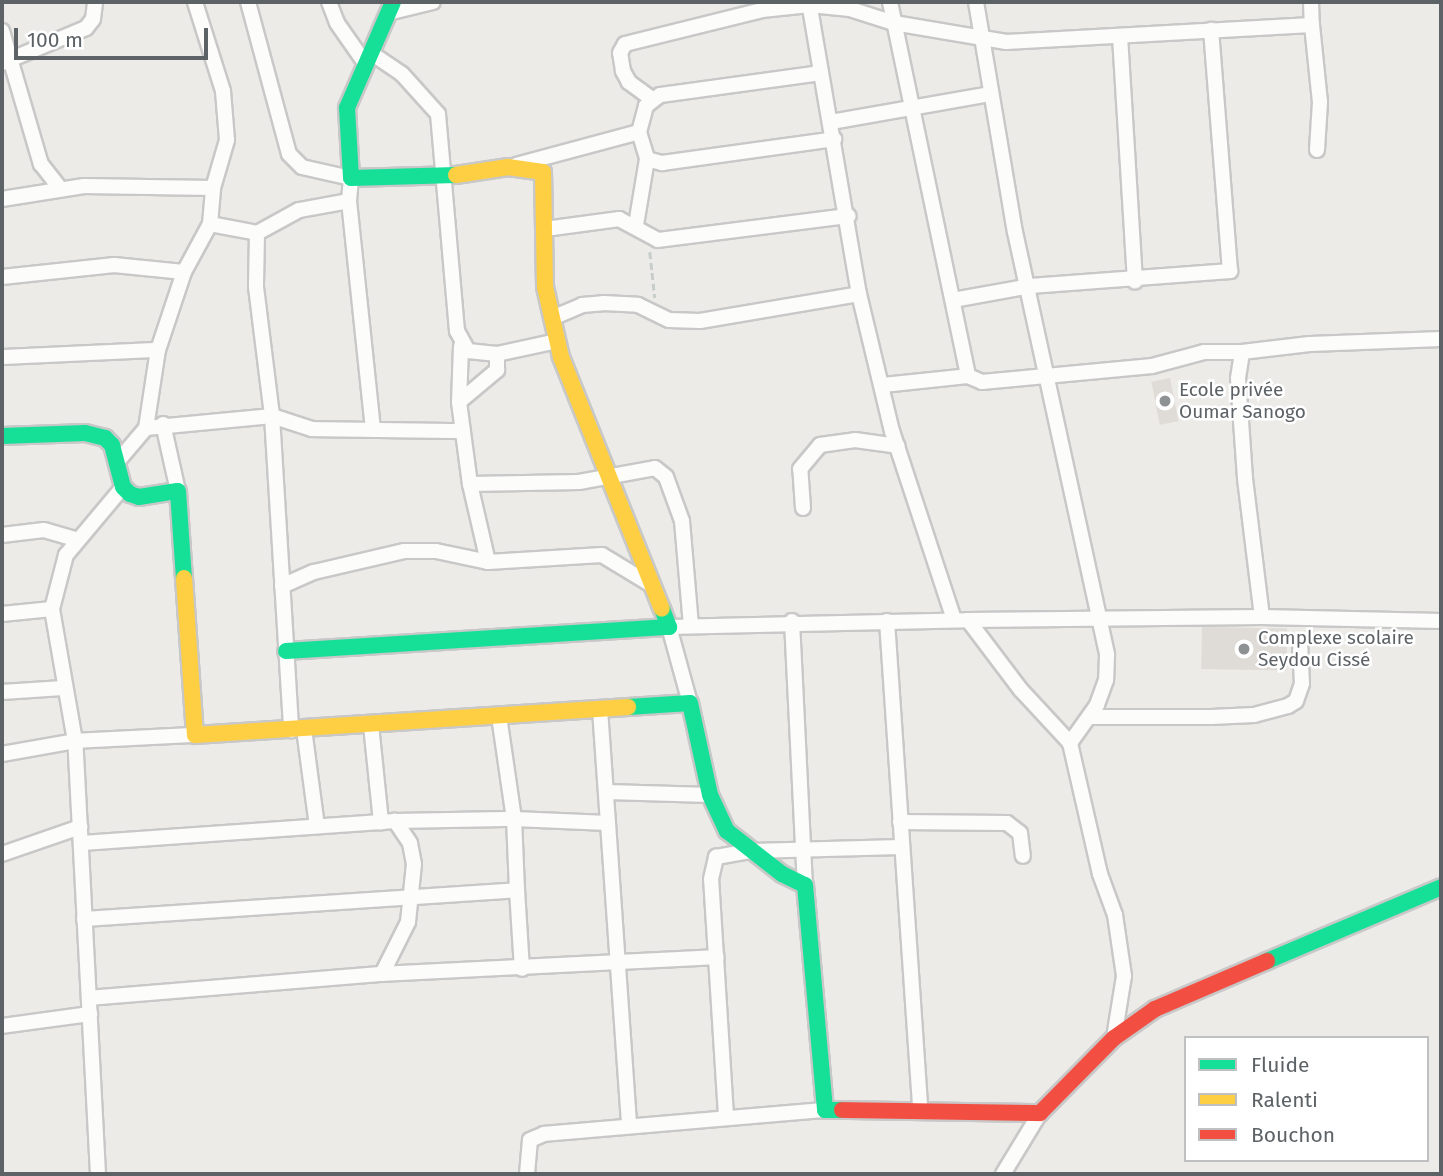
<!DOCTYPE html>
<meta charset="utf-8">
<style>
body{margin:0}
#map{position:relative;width:1443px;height:1176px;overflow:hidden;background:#edebe7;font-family:"Fira Sans",sans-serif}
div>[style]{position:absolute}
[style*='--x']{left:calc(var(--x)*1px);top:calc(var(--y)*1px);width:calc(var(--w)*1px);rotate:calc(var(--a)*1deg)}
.education>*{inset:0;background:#dfdbd6;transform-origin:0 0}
.path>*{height:2.5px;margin-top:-1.25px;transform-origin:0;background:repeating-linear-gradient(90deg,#c7ceca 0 7px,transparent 0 10.5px)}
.roads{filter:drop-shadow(2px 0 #c8c8c8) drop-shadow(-2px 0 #c8c8c8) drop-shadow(0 2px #c8c8c8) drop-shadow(0 -2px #c8c8c8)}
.street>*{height:14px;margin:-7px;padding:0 7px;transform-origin:7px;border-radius:7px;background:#fcfcfb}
.fast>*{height:16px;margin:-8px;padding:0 8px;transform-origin:8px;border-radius:8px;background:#16e098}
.slow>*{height:16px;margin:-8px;padding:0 8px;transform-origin:8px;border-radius:8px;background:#ffcf43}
.jam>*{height:16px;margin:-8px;padding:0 8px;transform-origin:8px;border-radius:8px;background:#f24e42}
.dots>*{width:19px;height:19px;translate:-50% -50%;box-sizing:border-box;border:4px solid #fff;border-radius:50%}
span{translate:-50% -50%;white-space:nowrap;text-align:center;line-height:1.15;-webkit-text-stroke:5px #fff;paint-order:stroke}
.poi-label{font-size:19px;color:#5c6266}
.left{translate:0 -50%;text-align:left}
.frame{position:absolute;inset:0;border:4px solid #5c6266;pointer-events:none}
.legend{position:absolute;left:1184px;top:1036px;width:245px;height:126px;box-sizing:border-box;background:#fff;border:2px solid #bec0c2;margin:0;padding:9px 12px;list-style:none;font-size:21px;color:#5c6266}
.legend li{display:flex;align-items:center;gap:14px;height:35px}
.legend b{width:35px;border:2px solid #bec0c2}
.scale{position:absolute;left:14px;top:28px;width:194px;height:32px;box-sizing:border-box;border:4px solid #5c6266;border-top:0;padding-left:9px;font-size:21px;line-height:24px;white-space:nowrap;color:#5c6266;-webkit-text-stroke:5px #fff;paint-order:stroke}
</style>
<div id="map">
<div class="education">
<div style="left:1170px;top:378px;width:44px;height:19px;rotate:79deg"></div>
<div style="left:1202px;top:627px;width:85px;height:42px;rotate:1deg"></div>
</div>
<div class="path">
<div style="--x:650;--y:252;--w:46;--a:83.8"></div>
</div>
<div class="roads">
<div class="street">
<div style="--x:248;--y:2;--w:157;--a:74.9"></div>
<div style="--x:289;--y:154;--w:18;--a:45"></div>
<div style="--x:302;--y:167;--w:50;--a:12.7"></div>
<div style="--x:351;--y:178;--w:23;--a:95"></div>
<div style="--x:349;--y:201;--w:51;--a:169.8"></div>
<div style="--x:299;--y:210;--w:48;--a:151.3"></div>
<div style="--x:257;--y:233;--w:54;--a:91.1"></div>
<div style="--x:256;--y:287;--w:130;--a:82.9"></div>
<div style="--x:272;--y:416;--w:42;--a:18"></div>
<div style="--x:312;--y:429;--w:151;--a:0.8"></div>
<div style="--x:329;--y:2;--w:22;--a:69"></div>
<div style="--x:337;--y:23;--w:49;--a:55"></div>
<div style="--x:809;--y:2;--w:296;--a:80.3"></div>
<div style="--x:859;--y:294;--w:141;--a:76.5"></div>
<div style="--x:892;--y:431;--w:199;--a:71.8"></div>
<div style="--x:890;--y:2;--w:382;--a:78.2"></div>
<div style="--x:968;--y:376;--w:15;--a:23"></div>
<div style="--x:982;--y:382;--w:171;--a:-5.4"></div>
<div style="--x:1152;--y:366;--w:54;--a:-15.1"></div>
<div style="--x:1204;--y:352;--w:38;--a:0"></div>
<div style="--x:976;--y:2;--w:233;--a:80.4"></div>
<div style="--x:1015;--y:232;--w:433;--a:77.7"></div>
<div style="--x:1107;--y:655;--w:25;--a:92"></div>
<div style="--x:1106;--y:680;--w:27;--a:110"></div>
<div style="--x:1097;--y:705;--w:47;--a:125.4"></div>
<div style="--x:1311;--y:2;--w:23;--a:88"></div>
<div style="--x:392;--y:12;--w:42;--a:-13.7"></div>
<div style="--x:2;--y:31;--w:139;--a:73.7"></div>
<div style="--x:41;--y:164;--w:31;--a:52"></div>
<div style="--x:1120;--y:36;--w:246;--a:86.5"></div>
<div style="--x:371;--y:53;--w:37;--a:34"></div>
<div style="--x:402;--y:74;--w:54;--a:48"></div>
<div style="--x:438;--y:114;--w:218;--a:85"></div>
<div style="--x:457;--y:331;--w:23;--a:61"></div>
<div style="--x:468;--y:351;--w:29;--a:6"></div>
<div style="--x:2;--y:63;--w:91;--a:-22.6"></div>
<div style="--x:86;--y:28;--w:11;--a:-52"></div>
<div style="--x:93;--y:19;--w:17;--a:-83"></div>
<div style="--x:821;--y:73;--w:162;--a:172.2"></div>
<div style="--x:660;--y:95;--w:18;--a:142"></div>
<div style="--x:646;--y:106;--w:27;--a:105"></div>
<div style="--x:639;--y:132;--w:28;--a:73"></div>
<div style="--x:647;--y:159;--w:16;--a:15"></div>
<div style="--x:662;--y:163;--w:174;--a:-7.9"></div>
<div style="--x:652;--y:99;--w:29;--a:-144"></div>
<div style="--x:629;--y:82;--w:13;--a:-119"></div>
<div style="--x:623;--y:71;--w:18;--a:-99"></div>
<div style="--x:620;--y:53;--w:10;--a:-61"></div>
<div style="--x:625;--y:44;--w:141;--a:-13.9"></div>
<div style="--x:762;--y:10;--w:48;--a:-5.9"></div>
<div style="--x:810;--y:5;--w:40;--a:5.7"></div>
<div style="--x:850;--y:9;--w:46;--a:17.7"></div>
<div style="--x:894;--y:23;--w:114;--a:9.6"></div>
<div style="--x:1006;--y:42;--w:306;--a:-3.2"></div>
<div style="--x:1312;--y:25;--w:77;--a:84.1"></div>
<div style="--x:1320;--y:102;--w:48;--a:93.6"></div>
<div style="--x:831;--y:122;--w:161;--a:-10"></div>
<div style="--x:516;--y:165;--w:127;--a:-15"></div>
<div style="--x:2;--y:199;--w:83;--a:-9"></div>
<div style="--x:84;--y:186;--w:129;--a:0.9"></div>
<div style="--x:349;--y:201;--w:230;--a:84"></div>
<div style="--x:210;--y:224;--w:48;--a:10.8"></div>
<div style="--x:636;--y:225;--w:67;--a:-80.5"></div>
<div style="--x:545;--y:229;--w:75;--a:-7.7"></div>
<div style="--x:619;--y:219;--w:44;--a:28.3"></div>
<div style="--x:658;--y:240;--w:192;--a:-7.2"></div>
<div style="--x:2;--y:277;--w:113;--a:-6.1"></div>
<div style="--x:114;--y:265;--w:70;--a:5.7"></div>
<div style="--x:953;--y:300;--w:78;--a:-10.3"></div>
<div style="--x:1030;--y:286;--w:201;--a:-4.3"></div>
<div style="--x:1230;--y:271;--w:242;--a:-94.5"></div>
<div style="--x:552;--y:318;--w:33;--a:-23"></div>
<div style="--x:582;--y:305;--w:21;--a:-5"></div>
<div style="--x:603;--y:303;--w:35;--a:3"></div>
<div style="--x:638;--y:305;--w:34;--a:26"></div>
<div style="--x:669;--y:320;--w:31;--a:2"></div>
<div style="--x:700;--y:321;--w:161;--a:-9.6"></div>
<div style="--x:461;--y:346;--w:56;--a:92"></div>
<div style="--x:459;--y:402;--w:83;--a:82.4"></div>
<div style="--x:2;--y:357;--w:156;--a:-2.6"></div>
<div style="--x:883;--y:385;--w:85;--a:-6"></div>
<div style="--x:459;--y:402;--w:50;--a:-40.1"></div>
<div style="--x:497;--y:370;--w:16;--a:-90"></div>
<div style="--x:497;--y:354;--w:61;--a:-12.2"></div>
<div style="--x:163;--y:424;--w:69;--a:77.4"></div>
<div style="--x:146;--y:428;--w:79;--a:-81.3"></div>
<div style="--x:158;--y:350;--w:82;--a:-71.6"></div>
<div style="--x:184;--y:272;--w:55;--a:-61.6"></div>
<div style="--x:210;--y:224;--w:36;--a:-85"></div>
<div style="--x:213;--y:188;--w:50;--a:-73.7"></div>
<div style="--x:227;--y:140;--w:49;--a:-94.7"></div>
<div style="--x:223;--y:91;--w:93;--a:-107.5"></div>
<div style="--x:118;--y:461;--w:43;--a:-49.7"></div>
<div style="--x:146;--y:428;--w:127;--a:-5.4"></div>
<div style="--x:272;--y:416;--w:315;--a:86.5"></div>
<div style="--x:803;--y:508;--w:39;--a:-94"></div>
<div style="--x:800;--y:469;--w:31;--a:-50"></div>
<div style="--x:820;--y:445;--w:35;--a:-8"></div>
<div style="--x:855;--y:440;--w:43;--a:7.9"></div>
<div style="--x:2;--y:535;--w:42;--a:-6.8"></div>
<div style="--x:44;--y:530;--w:35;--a:16"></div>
<div style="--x:488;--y:562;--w:80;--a:-103"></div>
<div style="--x:470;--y:484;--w:109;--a:-1.1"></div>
<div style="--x:579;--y:482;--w:77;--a:-10.4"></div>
<div style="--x:655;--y:468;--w:14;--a:39"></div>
<div style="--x:666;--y:477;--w:47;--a:70"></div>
<div style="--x:682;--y:521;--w:105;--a:85.1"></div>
<div style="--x:282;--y:586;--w:35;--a:-24"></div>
<div style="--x:314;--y:572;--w:92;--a:-13.1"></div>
<div style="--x:404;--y:551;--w:32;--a:0"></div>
<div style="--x:436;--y:551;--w:53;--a:11.9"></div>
<div style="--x:488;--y:562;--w:114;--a:-3.5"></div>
<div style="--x:602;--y:555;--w:56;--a:31.1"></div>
<div style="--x:2;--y:614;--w:50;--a:-5.7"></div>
<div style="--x:1262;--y:617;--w:140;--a:-97"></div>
<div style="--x:1245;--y:478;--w:100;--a:-94"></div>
<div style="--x:1238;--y:378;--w:26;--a:-81"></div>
<div style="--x:1242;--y:352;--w:68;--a:-6.7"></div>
<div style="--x:1310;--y:344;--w:131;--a:-2.2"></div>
<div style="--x:968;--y:620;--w:294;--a:-0.6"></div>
<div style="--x:1262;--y:617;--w:179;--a:1.3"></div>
<div style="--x:792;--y:621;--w:264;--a:87.2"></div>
<div style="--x:887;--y:621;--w:490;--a:86.1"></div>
<div style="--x:2;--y:692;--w:61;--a:-3.8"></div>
<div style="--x:690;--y:703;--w:79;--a:-105.4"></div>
<div style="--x:669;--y:627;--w:299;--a:-1.3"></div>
<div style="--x:968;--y:620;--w:88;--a:52.9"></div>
<div style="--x:1021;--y:690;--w:72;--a:47.2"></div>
<div style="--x:1070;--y:743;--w:134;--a:77.1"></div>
<div style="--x:1100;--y:874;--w:44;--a:69.9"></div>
<div style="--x:1115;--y:915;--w:62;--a:81.6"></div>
<div style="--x:1124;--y:976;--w:63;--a:99.2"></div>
<div style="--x:600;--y:709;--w:114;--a:86"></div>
<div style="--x:1090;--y:717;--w:121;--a:0"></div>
<div style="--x:1211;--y:717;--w:43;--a:-2.7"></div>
<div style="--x:1254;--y:715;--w:35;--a:-15"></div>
<div style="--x:1288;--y:706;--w:9;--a:-32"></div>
<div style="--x:1296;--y:701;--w:18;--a:-71"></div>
<div style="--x:1302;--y:684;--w:43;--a:-92.7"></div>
<div style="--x:371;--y:725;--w:98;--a:84.1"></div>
<div style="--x:304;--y:729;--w:98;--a:82.4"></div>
<div style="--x:2;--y:754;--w:74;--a:-10.1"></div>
<div style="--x:75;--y:741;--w:120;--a:-2.9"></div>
<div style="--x:607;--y:792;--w:103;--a:1.7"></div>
<div style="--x:900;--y:822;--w:107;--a:0.5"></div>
<div style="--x:1007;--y:823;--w:16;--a:38"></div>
<div style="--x:1020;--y:833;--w:23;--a:83"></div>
<div style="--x:82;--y:843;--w:314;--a:-4"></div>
<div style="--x:395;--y:821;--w:119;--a:-1"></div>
<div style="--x:514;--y:819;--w:94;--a:2.4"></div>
<div style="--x:608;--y:823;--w:303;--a:86"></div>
<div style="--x:2;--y:854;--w:83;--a:-19.1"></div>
<div style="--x:517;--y:890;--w:79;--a:86.4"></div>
<div style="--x:84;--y:919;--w:434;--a:-3.8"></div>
<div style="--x:517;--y:890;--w:71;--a:-92.4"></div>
<div style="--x:514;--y:819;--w:104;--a:-98.3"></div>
<div style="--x:382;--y:974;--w:335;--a:-2.9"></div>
<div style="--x:89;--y:998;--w:294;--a:-4.7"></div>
<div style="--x:382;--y:974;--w:58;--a:-63.4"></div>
<div style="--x:408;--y:922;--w:58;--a:-84.1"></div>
<div style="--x:414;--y:864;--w:21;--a:-101"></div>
<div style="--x:410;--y:843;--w:27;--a:-124"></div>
<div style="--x:2;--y:1026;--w:89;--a:-7.8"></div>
<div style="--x:726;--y:1116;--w:237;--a:-93.6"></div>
<div style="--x:711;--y:879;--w:23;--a:-77"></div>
<div style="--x:716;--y:857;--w:36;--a:-10"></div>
<div style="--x:751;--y:851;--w:150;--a:-1.5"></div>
<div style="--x:98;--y:1174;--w:434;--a:-93"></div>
<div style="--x:75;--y:741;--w:134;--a:-99.9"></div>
<div style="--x:52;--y:609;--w:56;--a:-75.5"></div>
<div style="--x:66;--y:555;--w:89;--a:-50"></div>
<div style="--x:527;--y:1174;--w:34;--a:-85"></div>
<div style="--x:530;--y:1140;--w:15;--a:-23"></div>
<div style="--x:544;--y:1134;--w:282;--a:-4.9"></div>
<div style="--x:1003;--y:1174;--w:71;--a:-58.8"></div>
</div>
<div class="fast">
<div style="--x:393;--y:2;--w:116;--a:113.5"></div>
<div style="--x:347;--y:108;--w:70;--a:86.7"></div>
<div style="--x:351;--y:178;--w:105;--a:-1.6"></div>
<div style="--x:2;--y:436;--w:83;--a:-2.1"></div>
<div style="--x:85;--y:433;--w:21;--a:14"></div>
<div style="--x:105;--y:438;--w:10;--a:45"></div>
<div style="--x:112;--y:445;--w:43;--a:75.3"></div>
<div style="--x:123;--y:487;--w:10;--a:45"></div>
<div style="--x:130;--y:494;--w:9;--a:18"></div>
<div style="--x:139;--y:497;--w:39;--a:-9"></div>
<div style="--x:178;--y:491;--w:87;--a:86.1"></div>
<div style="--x:286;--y:651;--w:384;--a:-3.6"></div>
<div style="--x:669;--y:627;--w:19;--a:-111"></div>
<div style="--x:628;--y:707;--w:62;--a:-3.7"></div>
<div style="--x:690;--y:703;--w:94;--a:77.7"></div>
<div style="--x:710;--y:795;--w:40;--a:65"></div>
<div style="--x:727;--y:831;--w:70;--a:38"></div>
<div style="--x:782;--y:874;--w:25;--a:26"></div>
<div style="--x:805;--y:885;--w:226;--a:84.9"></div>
<div style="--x:825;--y:1110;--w:17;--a:0"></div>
<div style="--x:1267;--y:961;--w:189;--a:-23"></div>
</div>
<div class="slow">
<div style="--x:456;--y:175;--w:53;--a:-8.7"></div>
<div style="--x:508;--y:167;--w:35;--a:8"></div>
<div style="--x:543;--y:172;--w:115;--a:89"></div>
<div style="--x:545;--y:287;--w:72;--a:77.1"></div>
<div style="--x:561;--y:357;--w:271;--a:68.2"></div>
<div style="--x:184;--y:578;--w:157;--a:86"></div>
<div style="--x:195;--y:735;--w:434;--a:-3.7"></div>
</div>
<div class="jam">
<div style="--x:842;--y:1110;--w:198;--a:0.9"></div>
<div style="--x:1040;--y:1113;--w:105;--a:-45.4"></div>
<div style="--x:1114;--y:1038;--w:50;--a:-35.3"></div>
<div style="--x:1155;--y:1009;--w:122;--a:-23.2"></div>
</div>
</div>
<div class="dots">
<div style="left:1165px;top:401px;background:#8f9293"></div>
<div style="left:1244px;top:649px;background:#8f9293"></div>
</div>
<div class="poi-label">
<span class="left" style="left:1179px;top:401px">Ecole privée<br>Oumar Sanogo</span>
<span class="left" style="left:1258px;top:649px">Complexe scolaire<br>Seydou Cissé</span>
</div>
<div class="frame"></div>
<ul class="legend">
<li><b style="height:9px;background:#16e098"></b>Fluide</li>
<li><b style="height:9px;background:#ffcf43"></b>Ralenti</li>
<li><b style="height:9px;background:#f24e42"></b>Bouchon</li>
</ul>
<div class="scale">100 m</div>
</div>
